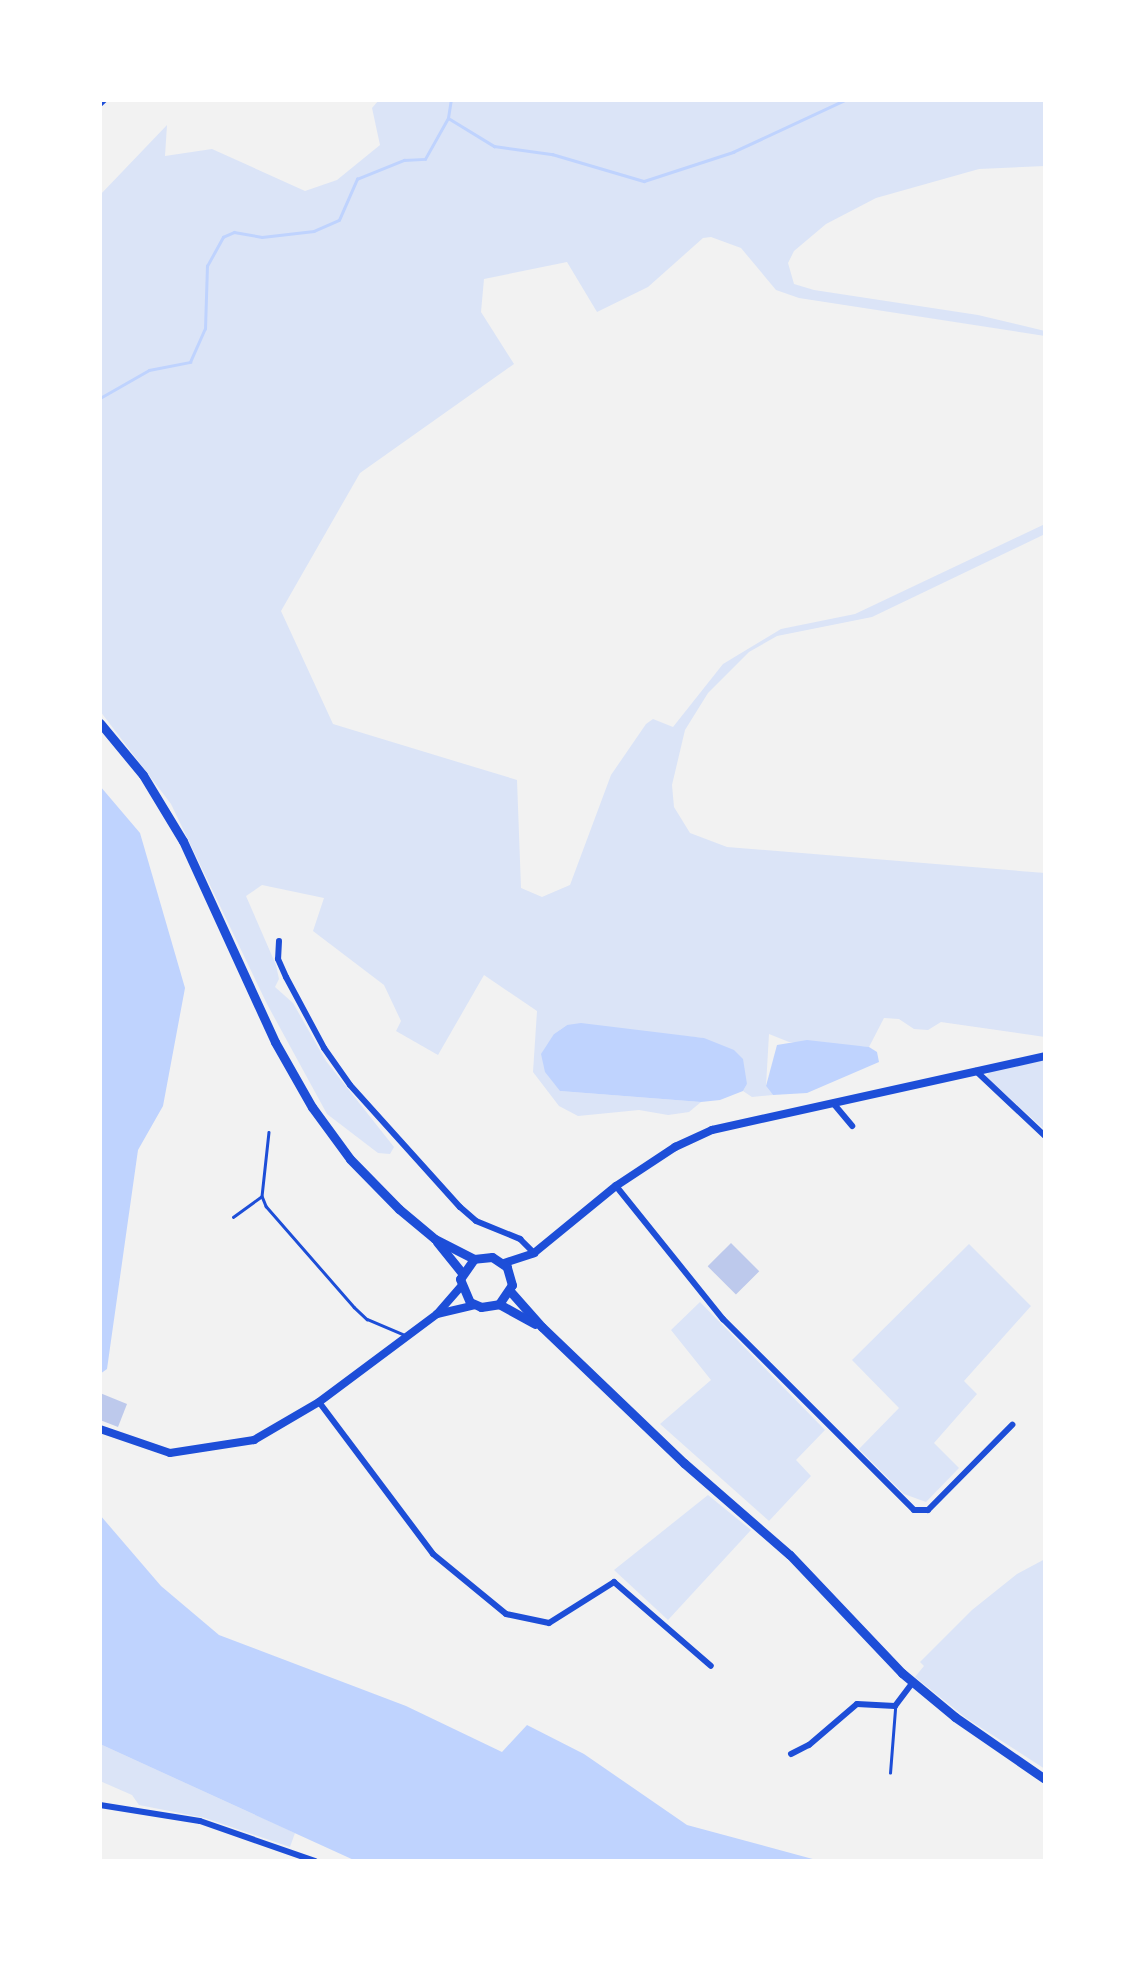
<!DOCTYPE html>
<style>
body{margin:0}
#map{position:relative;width:1145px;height:1961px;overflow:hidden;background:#f2f2f2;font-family:"Playfair Display",serif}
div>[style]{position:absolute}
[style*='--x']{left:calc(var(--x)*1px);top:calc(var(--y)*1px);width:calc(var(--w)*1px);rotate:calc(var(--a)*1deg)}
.green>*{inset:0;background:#dbe4f7}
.water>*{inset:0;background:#bfd3fe}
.stream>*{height:2.5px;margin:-1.25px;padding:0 1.25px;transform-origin:1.25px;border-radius:1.25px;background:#bfd3fe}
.building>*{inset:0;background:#bdc9ec;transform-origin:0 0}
.service>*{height:2.5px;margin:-1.25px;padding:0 1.25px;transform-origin:1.25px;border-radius:1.25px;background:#1d4ed8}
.minor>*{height:6px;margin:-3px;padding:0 3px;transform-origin:3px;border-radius:3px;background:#1d4ed8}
.tertiary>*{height:8px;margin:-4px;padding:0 4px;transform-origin:4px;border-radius:4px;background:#1d4ed8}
.primary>*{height:9px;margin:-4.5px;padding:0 4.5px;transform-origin:4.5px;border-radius:4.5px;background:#1d4ed8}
span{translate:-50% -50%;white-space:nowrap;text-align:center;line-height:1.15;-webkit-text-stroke:10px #fff;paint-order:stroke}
.frame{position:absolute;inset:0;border:102px solid #fff;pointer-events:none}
</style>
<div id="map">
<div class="green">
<div style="clip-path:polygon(379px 100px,1045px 100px,1045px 166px,979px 169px,876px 198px,826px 224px,794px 251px,788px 263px,794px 284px,814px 290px,978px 315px,1045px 331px,1045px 336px,799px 298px,776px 290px,741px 248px,711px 237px,703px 238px,648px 287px,597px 312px,567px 262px,484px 279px,481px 312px,514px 364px,360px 473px,281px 611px,333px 724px,517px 780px,521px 888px,542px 897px,570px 885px,611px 775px,646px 724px,653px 719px,673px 727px,723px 664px,781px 629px,855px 614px,1045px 524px,1045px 534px,872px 617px,777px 636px,749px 652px,708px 693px,685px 730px,672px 785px,674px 807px,690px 833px,727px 847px,1045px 873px,1045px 1037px,941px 1022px,928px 1030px,914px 1029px,899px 1019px,884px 1018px,869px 1047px,789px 1042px,769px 1034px,766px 1086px,773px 1095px,752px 1097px,743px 1091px,747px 1084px,704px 1038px,567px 1025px,554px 1034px,560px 1091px,701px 1102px,689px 1112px,668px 1115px,639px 1110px,578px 1116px,559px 1106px,533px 1072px,537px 1011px,484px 975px,438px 1055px,396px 1031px,401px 1021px,384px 985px,313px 931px,324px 898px,262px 885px,246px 896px,276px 965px,279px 979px,275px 987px,293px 1003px,326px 1061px,394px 1147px,390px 1154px,378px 1153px,327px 1114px,267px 1004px,171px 804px,100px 711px,100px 195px,167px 125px,165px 156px,212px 149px,305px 191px,337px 180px,380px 145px,372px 108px)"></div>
<div style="clip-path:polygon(1045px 1060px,1045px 1130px,986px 1077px,989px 1072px)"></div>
<div style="clip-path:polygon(969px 1244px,1031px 1306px,964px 1381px,977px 1394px,934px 1443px,959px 1468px,926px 1502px,904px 1494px,859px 1449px,899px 1408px,852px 1360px)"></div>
<div style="clip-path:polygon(700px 1302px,825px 1430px,796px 1460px,811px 1476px,769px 1521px,660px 1424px,711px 1380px,671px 1330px)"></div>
<div style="clip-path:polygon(708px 1495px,751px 1530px,668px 1620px,614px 1570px)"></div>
<div style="clip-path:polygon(1045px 1559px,1045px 1769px,966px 1718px,915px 1677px,924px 1666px,920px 1662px,972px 1610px,1017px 1574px)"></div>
<div style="clip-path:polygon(100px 1744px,295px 1833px,290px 1847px,205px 1818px,139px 1805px,132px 1795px,100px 1781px)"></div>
</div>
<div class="water">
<div style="clip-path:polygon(100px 786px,140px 833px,185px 988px,163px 1106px,138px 1150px,107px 1369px,100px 1374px)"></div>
<div style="clip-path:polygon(581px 1023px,704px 1038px,734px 1050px,743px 1059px,747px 1084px,743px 1091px,720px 1100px,701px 1102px,560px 1091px,545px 1072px,541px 1054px,554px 1034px,567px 1025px)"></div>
<div style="clip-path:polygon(807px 1040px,869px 1047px,877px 1052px,879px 1062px,807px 1093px,773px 1095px,766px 1086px,777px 1045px)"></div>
<div style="clip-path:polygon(100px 1515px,161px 1586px,219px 1635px,406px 1706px,502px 1752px,527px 1725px,584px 1754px,687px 1825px,820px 1861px,356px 1861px,100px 1744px)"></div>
</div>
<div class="stream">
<div style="--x:450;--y:119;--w:52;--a:31.5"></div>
<div style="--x:494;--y:146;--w:59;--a:7.9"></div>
<div style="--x:552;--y:154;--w:96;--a:16.4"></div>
<div style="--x:644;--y:181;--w:94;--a:-18"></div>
<div style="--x:733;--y:152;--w:123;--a:-24.9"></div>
<div style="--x:100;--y:398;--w:56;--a:-29.7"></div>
<div style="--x:149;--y:370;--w:42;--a:-11"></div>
<div style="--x:190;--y:362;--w:36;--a:-66"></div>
<div style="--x:205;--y:329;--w:63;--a:-88.2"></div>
<div style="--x:207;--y:266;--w:33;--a:-61"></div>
<div style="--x:223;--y:237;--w:12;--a:-24"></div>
<div style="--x:234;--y:232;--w:28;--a:10"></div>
<div style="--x:262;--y:237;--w:52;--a:-6.6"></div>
<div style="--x:314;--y:231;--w:27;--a:-24"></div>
<div style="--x:339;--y:220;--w:45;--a:-66.3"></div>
<div style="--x:357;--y:179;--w:51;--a:-22"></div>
<div style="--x:404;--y:160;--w:21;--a:-3"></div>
<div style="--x:425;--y:159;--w:47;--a:-60.7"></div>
<div style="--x:448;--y:118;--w:18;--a:-81"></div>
</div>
<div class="building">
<div style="left:731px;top:1243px;width:40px;height:33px;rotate:45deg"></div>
<div style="clip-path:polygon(100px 1393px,127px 1404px,118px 1427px,100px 1420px)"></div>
</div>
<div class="service">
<div style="--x:269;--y:1132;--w:64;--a:96.2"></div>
<div style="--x:262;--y:1196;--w:11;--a:68"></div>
<div style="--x:266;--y:1206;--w:134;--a:48.9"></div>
<div style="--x:354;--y:1307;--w:18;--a:43"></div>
<div style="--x:367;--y:1319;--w:41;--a:22.8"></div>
<div style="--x:233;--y:1217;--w:34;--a:-36"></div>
<div style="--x:890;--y:1773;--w:64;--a:-85.5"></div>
</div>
<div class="minor">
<div style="--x:100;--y:104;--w:6;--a:-45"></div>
<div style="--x:279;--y:941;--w:18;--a:93"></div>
<div style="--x:278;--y:959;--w:20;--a:66"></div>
<div style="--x:286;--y:977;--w:81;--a:61.8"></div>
<div style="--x:324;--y:1048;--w:45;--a:54.9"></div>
<div style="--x:350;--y:1085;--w:164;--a:48"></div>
<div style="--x:460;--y:1207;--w:21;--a:41"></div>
<div style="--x:476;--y:1221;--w:48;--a:22.2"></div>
<div style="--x:520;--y:1239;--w:20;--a:45"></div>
<div style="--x:976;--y:1071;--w:95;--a:43.3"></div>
<div style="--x:833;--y:1103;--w:30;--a:50"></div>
<div style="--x:616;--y:1186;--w:171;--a:51.2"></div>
<div style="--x:723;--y:1319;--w:270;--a:45"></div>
<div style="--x:914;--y:1510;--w:14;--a:0"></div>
<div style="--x:928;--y:1510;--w:120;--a:-45.3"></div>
<div style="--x:319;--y:1402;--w:190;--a:53.1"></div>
<div style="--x:433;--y:1554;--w:94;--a:39.4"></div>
<div style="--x:506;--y:1614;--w:44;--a:11.8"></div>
<div style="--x:549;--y:1623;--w:77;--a:-32.2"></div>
<div style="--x:614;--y:1582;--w:128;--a:40.9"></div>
<div style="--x:791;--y:1754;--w:20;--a:-27"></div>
<div style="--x:809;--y:1745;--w:63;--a:-40.5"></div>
<div style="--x:857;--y:1704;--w:38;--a:3"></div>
<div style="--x:895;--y:1706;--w:30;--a:-53"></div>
<div style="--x:100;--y:1805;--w:101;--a:9.1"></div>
<div style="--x:200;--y:1821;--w:122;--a:19.2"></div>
</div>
<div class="tertiary">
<div style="--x:504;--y:1263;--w:32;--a:-18"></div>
<div style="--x:534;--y:1253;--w:106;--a:-39.3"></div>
<div style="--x:616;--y:1186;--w:71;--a:-33.5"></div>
<div style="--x:675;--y:1147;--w:41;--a:-24.7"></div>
<div style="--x:712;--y:1130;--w:341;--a:-12.5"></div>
<div style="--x:437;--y:1314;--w:39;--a:-13"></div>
<div style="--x:100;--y:1429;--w:74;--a:18.9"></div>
<div style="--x:170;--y:1453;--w:85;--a:-8.8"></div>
<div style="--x:254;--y:1440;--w:75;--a:-30.3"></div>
<div style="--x:319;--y:1402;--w:147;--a:-36.7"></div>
<div style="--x:437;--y:1314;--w:37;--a:-49"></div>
</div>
<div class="primary">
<div style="--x:100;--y:723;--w:67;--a:50.4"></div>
<div style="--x:143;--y:775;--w:77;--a:58.8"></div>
<div style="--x:183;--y:841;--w:221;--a:65.4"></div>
<div style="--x:275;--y:1042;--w:75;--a:60.4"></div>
<div style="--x:312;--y:1107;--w:64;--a:53.8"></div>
<div style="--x:350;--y:1159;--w:70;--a:45.6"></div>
<div style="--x:399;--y:1209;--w:47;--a:39.8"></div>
<div style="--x:435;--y:1239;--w:44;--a:27.1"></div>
<div style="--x:437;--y:1242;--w:40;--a:51"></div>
<div style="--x:510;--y:1291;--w:48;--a:48.4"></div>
<div style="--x:542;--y:1327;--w:197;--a:43.8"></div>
<div style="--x:684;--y:1463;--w:140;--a:41"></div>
<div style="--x:790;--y:1555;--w:163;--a:46.5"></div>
<div style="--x:902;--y:1673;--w:69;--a:39.7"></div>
<div style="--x:955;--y:1717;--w:109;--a:34.6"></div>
<div style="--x:499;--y:1304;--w:23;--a:-56"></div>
<div style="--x:512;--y:1285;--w:19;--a:-106"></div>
<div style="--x:507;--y:1267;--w:18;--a:-146"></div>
<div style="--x:492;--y:1257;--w:18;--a:174"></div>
<div style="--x:474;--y:1259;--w:24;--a:125"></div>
<div style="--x:460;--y:1279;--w:25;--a:67"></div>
<div style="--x:470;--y:1302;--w:12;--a:24"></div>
<div style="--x:481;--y:1307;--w:18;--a:-9"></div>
<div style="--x:499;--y:1304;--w:41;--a:29.1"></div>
</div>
<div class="frame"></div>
</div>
